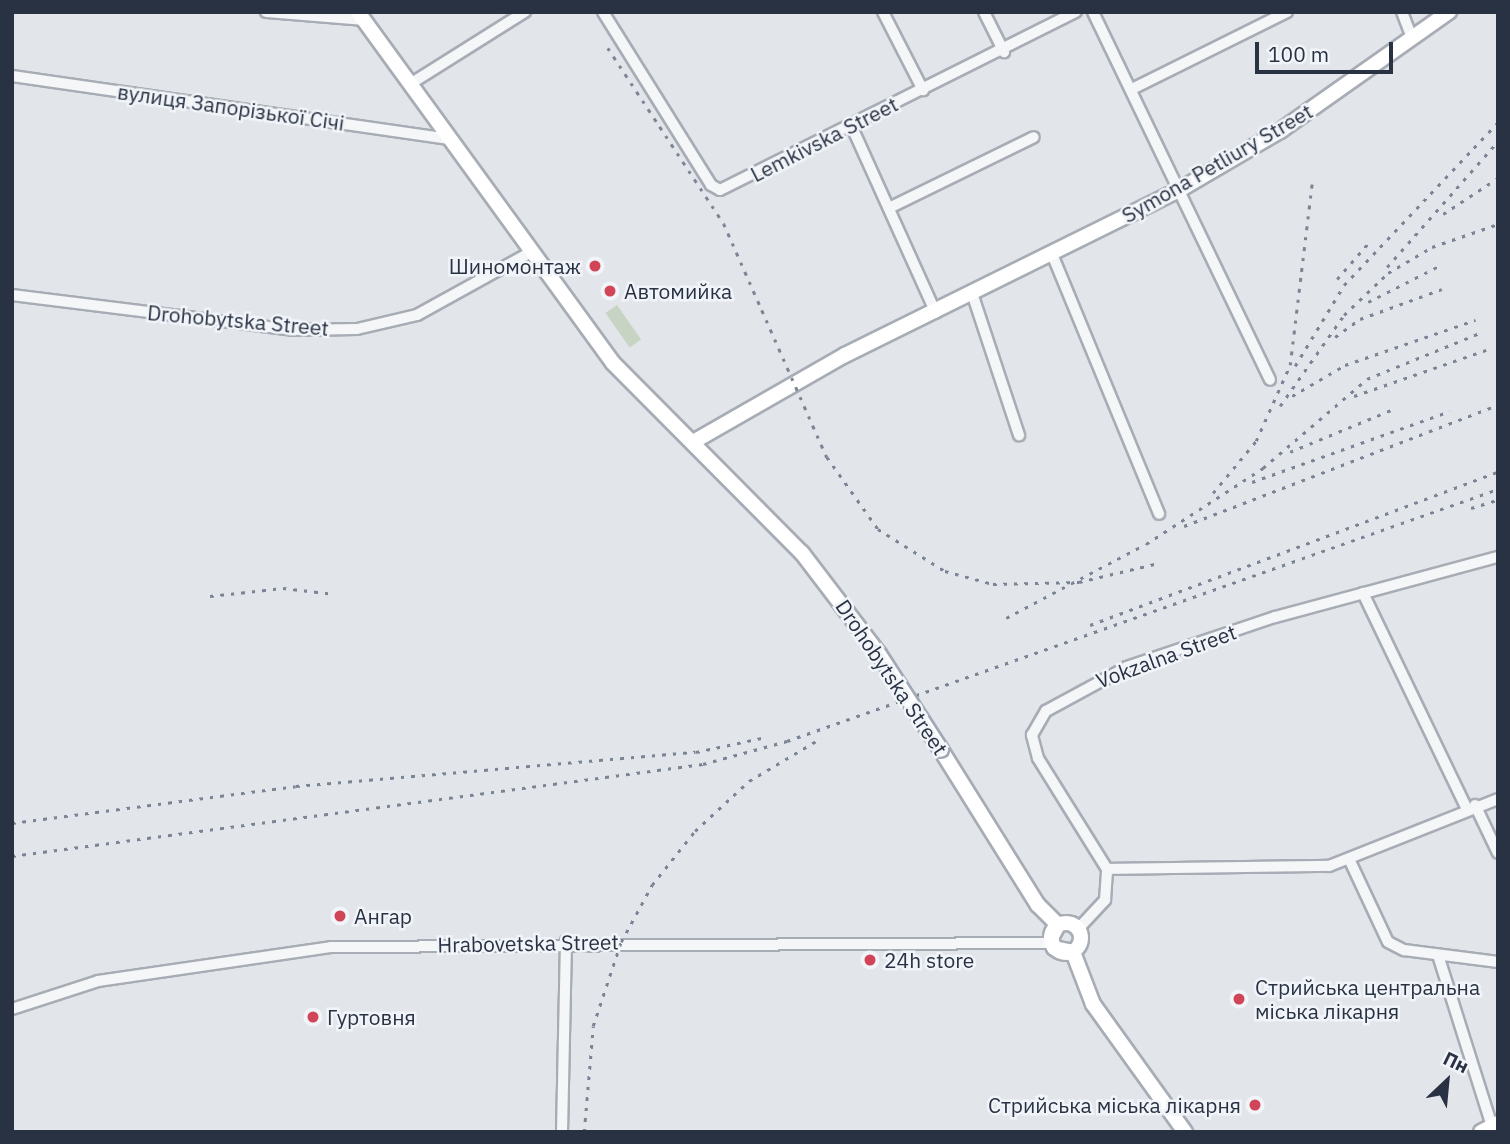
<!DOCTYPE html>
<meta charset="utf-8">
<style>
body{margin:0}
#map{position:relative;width:1510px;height:1144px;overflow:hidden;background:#e2e5ea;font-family:"IBM Plex Sans",sans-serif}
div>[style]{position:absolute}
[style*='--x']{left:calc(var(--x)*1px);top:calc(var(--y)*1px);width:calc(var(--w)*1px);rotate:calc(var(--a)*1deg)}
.green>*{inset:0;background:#c7d4c3;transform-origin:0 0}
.roads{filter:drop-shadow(2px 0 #a7acb5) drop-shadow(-2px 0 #a7acb5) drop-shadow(0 2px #a7acb5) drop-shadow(0 -2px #a7acb5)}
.minor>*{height:10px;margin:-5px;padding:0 5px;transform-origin:5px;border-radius:5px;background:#f4f6f8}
.major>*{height:14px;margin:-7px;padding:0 7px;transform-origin:7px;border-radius:7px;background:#fff}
.major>.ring{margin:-7px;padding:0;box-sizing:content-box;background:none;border:14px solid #fff;border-radius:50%}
.rail>*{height:2.5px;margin-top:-1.25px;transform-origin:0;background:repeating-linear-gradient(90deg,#7b8494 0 3.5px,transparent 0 10.5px)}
.bridges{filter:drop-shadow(2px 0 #a1a9b6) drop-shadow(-2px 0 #a1a9b6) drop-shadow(0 2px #a1a9b6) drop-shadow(0 -2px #a1a9b6)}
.major-bridge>*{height:14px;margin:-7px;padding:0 7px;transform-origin:7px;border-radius:7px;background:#fff}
.dots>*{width:19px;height:19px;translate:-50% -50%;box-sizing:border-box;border:4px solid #f1f4f8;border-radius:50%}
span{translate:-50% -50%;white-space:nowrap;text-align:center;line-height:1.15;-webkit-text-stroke:5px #f1f4f8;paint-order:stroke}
.street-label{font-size:21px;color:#293243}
.poi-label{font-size:21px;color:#293243}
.right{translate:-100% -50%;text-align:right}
.left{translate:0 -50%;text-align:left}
.frame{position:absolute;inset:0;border:14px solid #293243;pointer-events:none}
.north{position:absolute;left:1412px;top:1046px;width:70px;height:70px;-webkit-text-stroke:5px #f1f4f8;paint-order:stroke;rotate:26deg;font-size:19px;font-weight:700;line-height:28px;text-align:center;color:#293243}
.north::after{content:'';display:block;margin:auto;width:24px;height:32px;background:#293243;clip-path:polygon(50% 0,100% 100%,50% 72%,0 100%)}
.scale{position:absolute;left:1255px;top:42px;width:138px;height:32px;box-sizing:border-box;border:4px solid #293243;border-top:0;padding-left:9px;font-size:21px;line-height:24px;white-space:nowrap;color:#293243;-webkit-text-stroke:5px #f1f4f8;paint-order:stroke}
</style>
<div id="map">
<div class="green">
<div style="left:617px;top:305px;width:42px;height:14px;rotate:55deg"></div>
</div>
<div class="roads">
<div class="minor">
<div style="--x:266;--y:12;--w:97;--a:4.7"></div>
<div style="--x:603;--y:12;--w:204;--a:58"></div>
<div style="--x:711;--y:185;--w:10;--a:29"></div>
<div style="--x:720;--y:190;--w:398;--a:-26.6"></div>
<div style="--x:883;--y:12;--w:88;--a:62.9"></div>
<div style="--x:984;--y:12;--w:45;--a:63.4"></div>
<div style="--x:1093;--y:12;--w:408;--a:64.3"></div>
<div style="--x:1402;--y:12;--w:28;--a:69"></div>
<div style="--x:12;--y:76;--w:442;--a:8.2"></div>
<div style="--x:410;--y:84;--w:136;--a:-32.1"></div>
<div style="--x:1132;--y:89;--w:173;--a:-26.4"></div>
<div style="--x:851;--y:125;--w:206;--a:65.7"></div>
<div style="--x:889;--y:208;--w:161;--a:-26.1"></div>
<div style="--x:1052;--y:254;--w:281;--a:67.6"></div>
<div style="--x:972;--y:293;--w:150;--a:71.7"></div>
<div style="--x:12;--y:295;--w:282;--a:7.1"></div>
<div style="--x:292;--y:330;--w:65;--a:-0.9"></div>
<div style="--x:357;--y:329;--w:62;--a:-13.1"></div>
<div style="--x:417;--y:315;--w:130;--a:-28.9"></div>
<div style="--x:1363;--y:593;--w:237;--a:64.3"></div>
<div style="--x:1475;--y:805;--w:53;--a:64.4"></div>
<div style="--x:1350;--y:861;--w:89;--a:64.9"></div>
<div style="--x:1388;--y:942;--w:18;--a:27"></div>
<div style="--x:1404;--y:950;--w:95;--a:7.3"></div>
<div style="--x:1107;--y:869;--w:222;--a:-0.8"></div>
<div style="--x:1329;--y:866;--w:182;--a:-21.6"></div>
<div style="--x:1078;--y:929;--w:40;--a:-47"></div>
<div style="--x:1105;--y:900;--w:31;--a:-86"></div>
<div style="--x:1107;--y:869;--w:131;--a:-121.9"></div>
<div style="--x:1038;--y:758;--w:24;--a:-105"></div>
<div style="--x:1032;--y:735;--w:28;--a:-60"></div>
<div style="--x:1046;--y:711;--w:92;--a:-28.5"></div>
<div style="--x:1127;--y:667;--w:156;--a:-18.7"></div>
<div style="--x:1275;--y:617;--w:231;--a:-15.1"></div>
<div style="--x:1438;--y:955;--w:179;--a:72.5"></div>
<div style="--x:12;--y:1009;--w:90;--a:-18"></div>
<div style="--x:98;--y:981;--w:235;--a:-8.3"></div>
<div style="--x:331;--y:947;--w:720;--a:-0.32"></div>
<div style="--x:562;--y:1132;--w:191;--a:-88.8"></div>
</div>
<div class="major">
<div style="--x:358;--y:12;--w:434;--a:54"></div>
<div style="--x:613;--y:363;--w:268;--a:45.2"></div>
<div style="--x:802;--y:553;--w:127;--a:52.7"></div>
<div style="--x:693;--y:442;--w:175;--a:-29.8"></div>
<div style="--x:845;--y:355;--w:375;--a:-26.3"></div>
<div style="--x:1181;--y:189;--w:115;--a:-30.4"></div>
<div style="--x:1280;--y:131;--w:207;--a:-35.2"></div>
<div style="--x:941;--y:750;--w:183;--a:58"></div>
<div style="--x:1038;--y:905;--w:28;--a:45"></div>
<div style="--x:1058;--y:925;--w:15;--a:118"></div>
<div style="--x:1051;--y:938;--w:10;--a:73"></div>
<div style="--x:1054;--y:948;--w:19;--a:12"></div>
<div style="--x:1073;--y:952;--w:56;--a:69"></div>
<div style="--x:1093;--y:1004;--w:158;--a:54.3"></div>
<div class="ring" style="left:1051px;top:923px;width:16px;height:16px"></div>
<div style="--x:1481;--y:1132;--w:19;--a:-28"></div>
</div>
</div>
<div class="rail">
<div style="--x:608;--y:48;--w:211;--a:56.6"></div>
<div style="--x:724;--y:224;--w:255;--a:66.2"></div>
<div style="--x:827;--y:457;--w:88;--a:54.7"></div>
<div style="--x:878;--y:529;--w:79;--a:32.1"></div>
<div style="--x:945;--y:571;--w:50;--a:15.2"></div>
<div style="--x:993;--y:584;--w:86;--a:-1.3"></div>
<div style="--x:1079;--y:582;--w:82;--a:-13.4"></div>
<div style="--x:1443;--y:214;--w:66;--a:-33.2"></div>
<div style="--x:1387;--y:267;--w:168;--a:-48.6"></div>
<div style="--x:1337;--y:279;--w:52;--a:-48.9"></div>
<div style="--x:1368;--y:302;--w:80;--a:-26.9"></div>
<div style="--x:1335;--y:337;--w:31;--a:-36"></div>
<div style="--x:1360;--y:319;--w:87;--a:-20.1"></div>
<div style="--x:1295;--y:366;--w:95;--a:-58.8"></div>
<div style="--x:1344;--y:285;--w:224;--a:-46.6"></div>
<div style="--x:1292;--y:396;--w:61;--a:-30.3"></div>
<div style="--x:1345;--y:365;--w:138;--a:-19.1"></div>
<div style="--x:1354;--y:396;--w:140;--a:-19.2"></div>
<div style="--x:1280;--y:406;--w:111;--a:-54.9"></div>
<div style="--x:1344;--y:315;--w:61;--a:-43.7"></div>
<div style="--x:1388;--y:273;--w:51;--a:-30.6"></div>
<div style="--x:1432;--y:247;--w:70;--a:-19.2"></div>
<div style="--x:1290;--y:452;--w:113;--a:-22.5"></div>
<div style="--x:1252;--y:482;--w:210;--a:-19.7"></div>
<div style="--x:1213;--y:493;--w:67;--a:-50.4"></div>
<div style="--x:1256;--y:441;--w:83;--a:-65.9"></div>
<div style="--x:1290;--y:365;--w:183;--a:-83.1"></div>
<div style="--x:1471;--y:508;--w:28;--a:-17"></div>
<div style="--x:1184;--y:526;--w:337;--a:-21.1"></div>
<div style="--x:210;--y:596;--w:73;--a:-6.3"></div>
<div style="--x:283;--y:588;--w:52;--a:6.6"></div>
<div style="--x:1006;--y:618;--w:158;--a:-27.9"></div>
<div style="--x:1146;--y:544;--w:140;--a:-33"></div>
<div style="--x:1263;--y:468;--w:137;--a:-40.6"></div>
<div style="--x:1367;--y:379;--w:122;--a:-22.2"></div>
<div style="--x:1090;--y:625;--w:436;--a:-20.6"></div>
<div style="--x:12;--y:823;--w:286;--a:-7.4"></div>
<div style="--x:296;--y:786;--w:401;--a:-4.9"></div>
<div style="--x:696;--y:752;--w:72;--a:-12.1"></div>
<div style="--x:12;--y:856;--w:697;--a:-7.58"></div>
<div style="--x:703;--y:764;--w:87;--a:-15.3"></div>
<div style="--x:787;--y:741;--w:754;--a:-19.52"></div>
<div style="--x:584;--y:1132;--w:106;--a:-85.1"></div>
<div style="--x:593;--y:1026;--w:89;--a:-71.6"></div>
<div style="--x:621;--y:942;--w:65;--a:-61.5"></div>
<div style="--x:652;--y:885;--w:69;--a:-51.5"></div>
<div style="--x:695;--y:831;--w:74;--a:-42.8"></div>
<div style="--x:749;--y:781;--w:84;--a:-30.8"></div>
</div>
<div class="bridges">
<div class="major-bridge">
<div style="--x:879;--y:654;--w:114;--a:57.1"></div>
</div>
</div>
<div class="dots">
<div style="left:595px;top:266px;background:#d04658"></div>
<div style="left:610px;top:291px;background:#d04658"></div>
<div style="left:340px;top:916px;background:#d04658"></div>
<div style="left:870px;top:960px;background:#d04658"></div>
<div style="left:1239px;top:999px;background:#d04658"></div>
<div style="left:313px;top:1017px;background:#d04658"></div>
<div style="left:1255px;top:1105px;background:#d04658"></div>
</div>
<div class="street-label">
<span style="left:231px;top:107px;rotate:8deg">вулиця Запорізької Січі</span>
<span style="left:824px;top:139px;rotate:-27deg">Lemkivska Street</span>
<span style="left:1217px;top:163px;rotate:-30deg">Symona Petliury Street</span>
<span style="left:238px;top:320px;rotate:5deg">Drohobytska Street</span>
<span style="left:1166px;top:656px;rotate:-20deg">Vokzalna Street</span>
<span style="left:892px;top:677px;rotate:56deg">Drohobytska Street</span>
<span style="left:528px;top:943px;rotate:-1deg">Hrabovetska Street</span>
</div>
<div class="poi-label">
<span class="right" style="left:581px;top:266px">Шиномонтаж</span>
<span class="left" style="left:624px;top:291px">Автомийка</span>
<span class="left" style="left:354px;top:916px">Ангар</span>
<span class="left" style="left:884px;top:960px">24h store</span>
<span class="left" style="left:1255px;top:999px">Стрийська центральна<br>міська лікарня</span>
<span class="left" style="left:327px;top:1017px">Гуртовня</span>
<span class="right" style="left:1241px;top:1105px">Стрийська міська лікарня</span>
</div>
<div class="frame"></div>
<div class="north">Пн</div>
<div class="scale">100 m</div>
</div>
